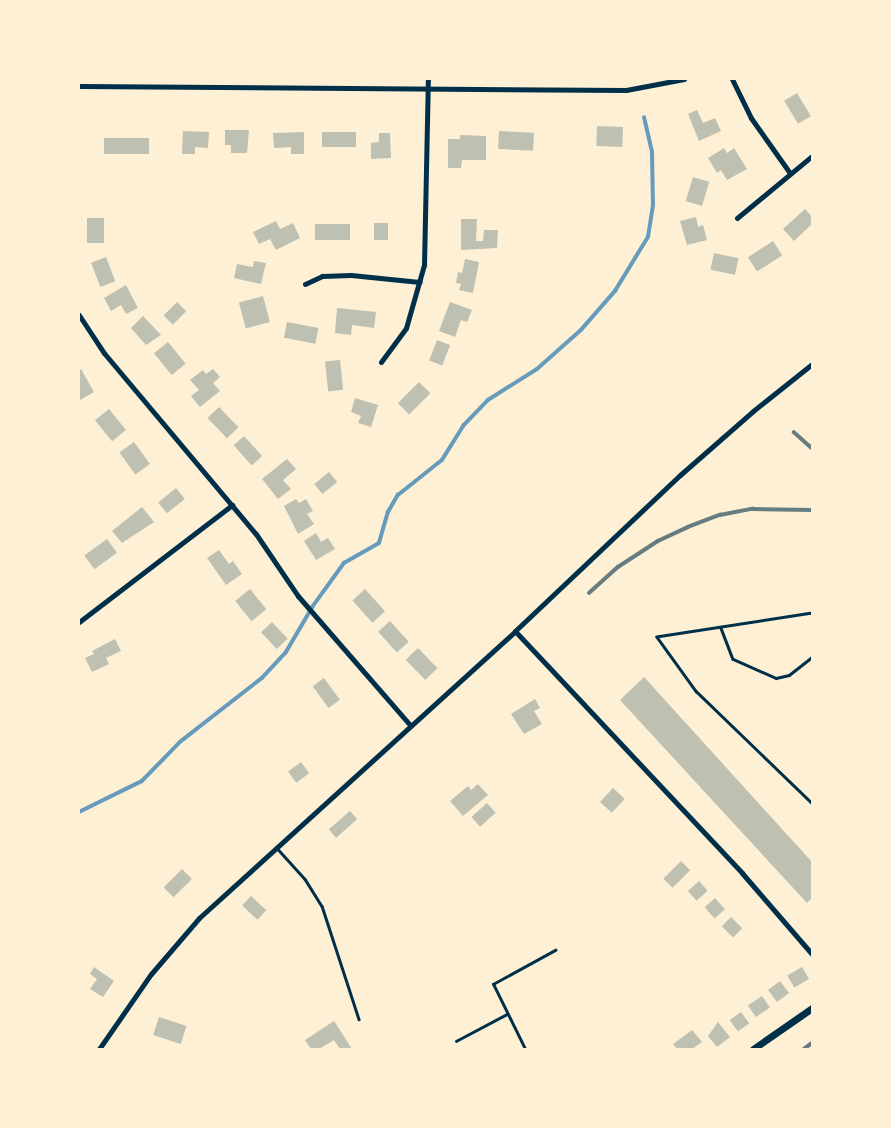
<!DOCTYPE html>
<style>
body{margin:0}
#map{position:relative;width:891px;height:1128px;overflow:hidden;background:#fdf0d5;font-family:"Roboto Condensed",sans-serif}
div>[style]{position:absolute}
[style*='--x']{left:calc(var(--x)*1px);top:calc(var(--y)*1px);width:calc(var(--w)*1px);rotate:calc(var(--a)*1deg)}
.stream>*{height:3.5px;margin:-1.75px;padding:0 1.75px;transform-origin:1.75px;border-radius:1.75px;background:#669bbc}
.building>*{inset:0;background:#bec0b2;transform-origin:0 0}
.service>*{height:2.5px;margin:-1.25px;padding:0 1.25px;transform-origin:1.25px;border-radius:1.25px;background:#003049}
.minor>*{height:5px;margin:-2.5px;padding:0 2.5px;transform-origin:2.5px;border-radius:2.5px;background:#003049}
.tertiary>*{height:7px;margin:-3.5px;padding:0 3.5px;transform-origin:3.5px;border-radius:3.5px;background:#003049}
.rail>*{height:3.5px;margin:-1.75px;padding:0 1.75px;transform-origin:1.75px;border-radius:1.75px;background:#657d81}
span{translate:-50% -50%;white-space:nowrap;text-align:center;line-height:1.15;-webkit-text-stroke:5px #fdf0d5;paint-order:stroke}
.frame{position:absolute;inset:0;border:80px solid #fdf0d5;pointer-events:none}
</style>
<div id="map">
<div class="stream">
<div style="--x:79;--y:812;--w:70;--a:-26.2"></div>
<div style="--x:142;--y:781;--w:54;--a:-45.7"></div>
<div style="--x:180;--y:742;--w:104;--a:-38"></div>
<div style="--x:262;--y:678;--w:35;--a:-47"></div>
<div style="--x:286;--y:652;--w:53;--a:-59.6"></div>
<div style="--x:313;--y:606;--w:53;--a:-54.2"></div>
<div style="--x:344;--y:563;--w:40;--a:-29.7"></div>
<div style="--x:379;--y:543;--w:32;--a:-74"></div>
<div style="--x:388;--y:512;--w:20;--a:-60"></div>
<div style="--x:398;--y:495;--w:56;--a:-38.5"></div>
<div style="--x:442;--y:460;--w:40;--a:-58"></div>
<div style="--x:463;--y:426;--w:36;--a:-46"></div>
<div style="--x:488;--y:400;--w:58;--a:-32.3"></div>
<div style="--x:537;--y:369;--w:59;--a:-41.6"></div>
<div style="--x:581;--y:330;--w:52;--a:-48.9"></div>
<div style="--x:615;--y:291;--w:63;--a:-58.6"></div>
<div style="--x:648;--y:237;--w:31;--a:-81"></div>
<div style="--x:653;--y:206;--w:54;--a:-91.1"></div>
<div style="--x:652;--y:152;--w:35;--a:-103"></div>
</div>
<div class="building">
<div style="left:797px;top:93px;width:27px;height:15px;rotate:59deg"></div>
<div style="clip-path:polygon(697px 110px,703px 123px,715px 118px,721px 131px,699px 141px,688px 114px)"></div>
<div style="left:597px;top:126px;width:26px;height:20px;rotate:2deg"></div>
<div style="clip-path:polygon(225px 130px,249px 130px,247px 153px,231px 153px,231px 145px,225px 145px)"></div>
<div style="clip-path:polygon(183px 131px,209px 132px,208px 148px,195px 147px,195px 154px,182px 154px)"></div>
<div style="left:499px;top:131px;width:35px;height:18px;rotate:3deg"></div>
<div style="clip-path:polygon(304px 132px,304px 154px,291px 154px,291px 147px,274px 148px,273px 133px)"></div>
<div style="left:322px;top:132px;width:34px;height:15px"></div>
<div style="clip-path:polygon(379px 133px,390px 133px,391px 158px,371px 159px,371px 143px,379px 142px)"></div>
<div style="clip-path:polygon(460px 135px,486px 136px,486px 160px,462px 160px,461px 168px,448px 168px,448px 139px,460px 139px)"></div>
<div style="left:104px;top:138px;width:45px;height:16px"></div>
<div style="clip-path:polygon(724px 148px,727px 153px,734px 148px,747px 169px,727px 180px,721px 170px,717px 173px,708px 158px)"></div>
<div style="left:693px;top:177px;width:17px;height:25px;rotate:17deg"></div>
<div style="clip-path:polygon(805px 209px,812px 217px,812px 224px,794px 241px,783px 229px)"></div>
<div style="clip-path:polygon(696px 217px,698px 227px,703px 225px,707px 240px,687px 245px,680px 221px)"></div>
<div style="left:87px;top:218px;width:17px;height:25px"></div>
<div style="clip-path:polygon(461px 219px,477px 219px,476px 241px,483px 241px,484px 230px,498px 230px,497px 248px,461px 250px)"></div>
<div style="clip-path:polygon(276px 221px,280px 229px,293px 223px,300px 238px,276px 250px,270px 239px,259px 244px,253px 232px)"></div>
<div style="left:388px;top:223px;width:17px;height:14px;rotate:90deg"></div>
<div style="left:350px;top:224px;width:16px;height:35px;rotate:90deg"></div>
<div style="left:773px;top:241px;width:17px;height:30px;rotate:57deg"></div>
<div style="left:714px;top:253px;width:25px;height:17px;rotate:12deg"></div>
<div style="left:106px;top:257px;width:26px;height:16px;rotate:69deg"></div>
<div style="clip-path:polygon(465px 259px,479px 262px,473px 293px,459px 290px,461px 284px,456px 283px,458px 272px,462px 273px)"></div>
<div style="clip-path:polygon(254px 261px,266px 263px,261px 284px,234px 278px,237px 264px,253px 267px)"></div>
<div style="clip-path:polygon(126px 285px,138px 308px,126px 314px,121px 305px,111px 311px,104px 298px)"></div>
<div style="left:263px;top:296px;width:27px;height:25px;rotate:75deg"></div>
<div style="left:177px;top:302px;width:13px;height:19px;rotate:45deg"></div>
<div style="clip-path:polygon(450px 302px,472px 310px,467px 322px,461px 320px,455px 337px,439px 331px)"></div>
<div style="clip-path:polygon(337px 308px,376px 312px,374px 328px,352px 325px,351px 335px,335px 333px)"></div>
<div style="clip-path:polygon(143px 316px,161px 335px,146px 345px,131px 328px)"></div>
<div style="left:287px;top:322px;width:32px;height:16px;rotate:11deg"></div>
<div style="left:437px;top:340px;width:14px;height:22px;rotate:21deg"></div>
<div style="left:168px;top:342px;width:28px;height:18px;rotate:51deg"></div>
<div style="left:340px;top:360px;width:30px;height:15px;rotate:84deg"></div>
<div style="clip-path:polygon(81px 369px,94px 392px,80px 400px,79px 371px)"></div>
<div style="clip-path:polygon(213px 369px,220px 377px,213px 383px,220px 391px,200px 407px,191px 396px,199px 390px,190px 380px,203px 370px,206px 374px)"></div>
<div style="left:419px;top:382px;width:16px;height:30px;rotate:45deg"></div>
<div style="clip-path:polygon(355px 398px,378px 405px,371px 427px,358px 423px,361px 416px,351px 412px)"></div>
<div style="left:219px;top:407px;width:28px;height:16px;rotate:46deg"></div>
<div style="left:109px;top:409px;width:27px;height:18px;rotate:51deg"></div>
<div style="left:244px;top:436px;width:27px;height:14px;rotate:48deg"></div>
<div style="left:134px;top:442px;width:27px;height:18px;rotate:54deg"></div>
<div style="clip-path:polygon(287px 459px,296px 469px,283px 480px,291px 489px,278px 499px,262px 479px)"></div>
<div style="left:329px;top:472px;width:13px;height:19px;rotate:51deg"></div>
<div style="left:176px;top:488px;width:14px;height:23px;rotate:51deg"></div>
<div style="clip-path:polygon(296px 499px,299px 503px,306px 499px,313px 511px,307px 514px,314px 524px,298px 534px,284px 506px)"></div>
<div style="clip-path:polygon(142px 507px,154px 522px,122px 543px,112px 531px)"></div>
<div style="clip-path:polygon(316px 533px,321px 542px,328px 538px,335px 549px,316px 560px,304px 541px)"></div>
<div style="left:107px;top:539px;width:17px;height:28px;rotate:54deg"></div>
<div style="clip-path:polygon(219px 550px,229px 564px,233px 561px,242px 574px,226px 585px,207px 558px)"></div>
<div style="left:250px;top:589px;width:26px;height:19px;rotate:51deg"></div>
<div style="left:365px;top:589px;width:30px;height:17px;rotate:48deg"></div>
<div style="left:390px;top:621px;width:28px;height:16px;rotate:48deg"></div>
<div style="left:272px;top:622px;width:23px;height:15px;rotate:47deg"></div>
<div style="clip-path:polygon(115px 639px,121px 651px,106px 658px,109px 664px,92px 672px,85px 658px,94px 654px,92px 651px)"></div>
<div style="left:418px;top:648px;width:28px;height:17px;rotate:46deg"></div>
<div style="clip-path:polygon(644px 677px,812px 862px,812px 898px,807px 903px,620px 700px)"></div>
<div style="left:324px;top:678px;width:27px;height:14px;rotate:54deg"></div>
<div style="clip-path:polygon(535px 699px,540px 708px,534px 711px,542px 724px,524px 734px,511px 714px)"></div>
<div style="left:301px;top:762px;width:14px;height:16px;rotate:54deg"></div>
<div style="clip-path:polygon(478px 784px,488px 795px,463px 816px,450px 801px,468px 786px,471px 790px)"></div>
<div style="left:613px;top:788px;width:16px;height:19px;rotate:43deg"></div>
<div style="left:487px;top:803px;width:13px;height:21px;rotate:48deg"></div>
<div style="left:350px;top:811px;width:11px;height:28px;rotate:49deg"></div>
<div style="left:681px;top:861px;width:13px;height:25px;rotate:45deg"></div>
<div style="left:182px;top:869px;width:14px;height:26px;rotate:45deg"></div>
<div style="left:699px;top:881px;width:13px;height:15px;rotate:48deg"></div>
<div style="left:251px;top:896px;width:21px;height:13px;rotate:43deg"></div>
<div style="left:715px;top:898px;width:15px;height:14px;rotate:48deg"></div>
<div style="left:731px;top:917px;width:16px;height:13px;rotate:45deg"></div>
<div style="clip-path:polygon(94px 967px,114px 981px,103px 997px,90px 989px,97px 979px,90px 974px)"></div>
<div style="left:802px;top:967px;width:14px;height:17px;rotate:60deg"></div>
<div style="left:780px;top:981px;width:15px;height:15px;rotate:53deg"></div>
<div style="left:762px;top:996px;width:14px;height:17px;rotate:56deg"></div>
<div style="left:741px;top:1012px;width:14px;height:14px;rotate:54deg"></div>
<div style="left:159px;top:1017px;width:29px;height:19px;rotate:18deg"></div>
<div style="clip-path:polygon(334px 1021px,352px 1049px,340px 1049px,334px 1040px,319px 1049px,311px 1049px,305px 1040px)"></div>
<div style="clip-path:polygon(718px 1022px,730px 1037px,717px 1047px,708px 1036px)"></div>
<div style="clip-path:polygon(692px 1030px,702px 1042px,692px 1049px,677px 1049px,673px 1044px)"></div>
</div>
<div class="service">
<div style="--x:812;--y:613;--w:157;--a:171.2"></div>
<div style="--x:657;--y:637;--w:67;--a:54.2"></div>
<div style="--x:696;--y:691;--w:161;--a:44"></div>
<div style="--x:721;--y:628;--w:33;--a:69"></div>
<div style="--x:733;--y:659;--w:47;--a:23.8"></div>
<div style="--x:776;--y:678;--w:13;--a:-13"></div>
<div style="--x:789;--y:675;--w:29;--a:-38"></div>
<div style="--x:277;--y:848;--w:42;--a:47.9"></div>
<div style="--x:305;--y:879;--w:32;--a:58"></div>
<div style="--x:322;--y:906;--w:119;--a:71.9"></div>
<div style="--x:456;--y:1041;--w:58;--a:-27.9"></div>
<div style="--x:525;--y:1049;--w:72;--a:-116.2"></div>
<div style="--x:493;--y:984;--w:71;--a:-28.7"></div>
</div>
<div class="minor">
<div style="--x:732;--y:79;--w:43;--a:64"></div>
<div style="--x:751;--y:118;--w:67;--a:54.7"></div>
<div style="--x:79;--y:86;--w:547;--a:0.42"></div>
<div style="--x:626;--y:90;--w:59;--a:-10.7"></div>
<div style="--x:737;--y:218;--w:97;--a:-39.6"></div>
<div style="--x:305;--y:284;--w:19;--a:-25"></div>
<div style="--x:322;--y:276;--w:29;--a:-2"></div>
<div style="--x:351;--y:275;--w:69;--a:5.8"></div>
<div style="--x:79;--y:315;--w:45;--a:56.7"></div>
<div style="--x:104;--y:353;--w:236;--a:50"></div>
<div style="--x:256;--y:534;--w:75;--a:55.9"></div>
<div style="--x:298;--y:596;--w:171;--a:49"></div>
<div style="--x:381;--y:362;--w:42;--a:-53.7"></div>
<div style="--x:406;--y:328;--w:66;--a:-74.1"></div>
<div style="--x:424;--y:265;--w:186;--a:-88.8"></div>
<div style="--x:79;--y:622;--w:193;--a:-37.4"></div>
<div style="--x:515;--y:631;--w:332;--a:46.8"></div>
<div style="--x:742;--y:873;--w:107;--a:49.2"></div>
<div style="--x:99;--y:1049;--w:91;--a:-55.3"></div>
<div style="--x:151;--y:974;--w:74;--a:-49.4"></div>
<div style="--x:199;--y:918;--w:427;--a:-42.2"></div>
<div style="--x:515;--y:631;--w:227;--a:-43.4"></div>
<div style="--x:680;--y:475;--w:97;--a:-41.2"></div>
<div style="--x:753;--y:411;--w:75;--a:-38.5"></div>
</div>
<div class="tertiary">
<div style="--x:753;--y:1049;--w:72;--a:-34.8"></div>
</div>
<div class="rail">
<div style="--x:794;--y:432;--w:24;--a:42"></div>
<div style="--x:589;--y:593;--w:39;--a:-42"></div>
<div style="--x:618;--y:567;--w:48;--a:-33"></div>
<div style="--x:658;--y:541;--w:33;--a:-25"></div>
<div style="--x:688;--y:527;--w:34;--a:-21"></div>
<div style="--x:720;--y:515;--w:33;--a:-11"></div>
<div style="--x:752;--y:509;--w:60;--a:1"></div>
<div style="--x:804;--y:1049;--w:10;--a:-37"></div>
</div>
<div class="frame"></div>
</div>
